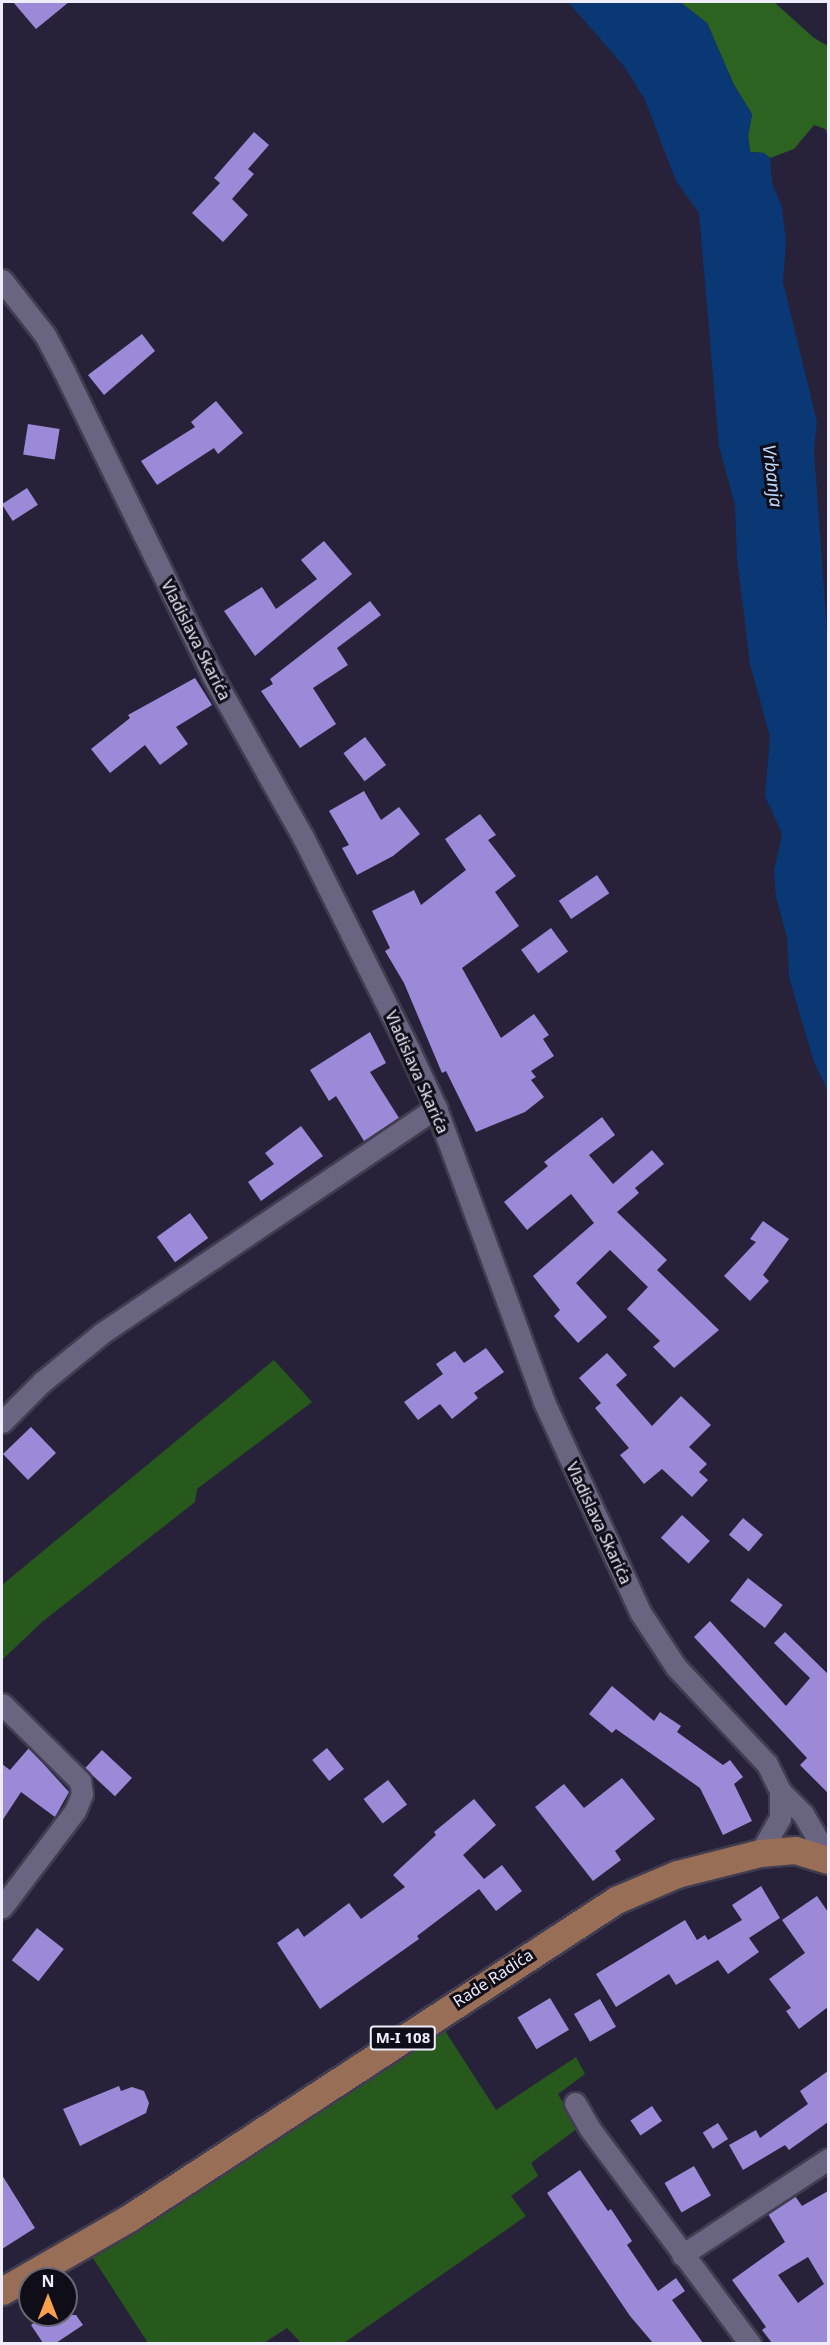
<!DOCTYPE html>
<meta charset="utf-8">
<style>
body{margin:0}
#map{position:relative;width:830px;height:2345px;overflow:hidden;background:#272239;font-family:"Noto Sans",sans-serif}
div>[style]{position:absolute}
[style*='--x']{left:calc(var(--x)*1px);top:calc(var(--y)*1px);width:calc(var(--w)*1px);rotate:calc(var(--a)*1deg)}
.green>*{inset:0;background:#27581c}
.forest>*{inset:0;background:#2c6320}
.water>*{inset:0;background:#093875}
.building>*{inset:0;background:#9c8ad9;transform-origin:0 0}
.roads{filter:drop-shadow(2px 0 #413d50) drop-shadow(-2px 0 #413d50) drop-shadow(0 2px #413d50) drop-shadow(0 -2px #413d50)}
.minor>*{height:21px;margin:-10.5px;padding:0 10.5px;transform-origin:10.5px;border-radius:10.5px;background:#69647f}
.major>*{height:27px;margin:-13.5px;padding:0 13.5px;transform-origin:13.5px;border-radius:13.5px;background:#986e56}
span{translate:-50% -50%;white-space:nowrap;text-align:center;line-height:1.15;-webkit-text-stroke:6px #0f0d17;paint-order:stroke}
.shield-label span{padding:2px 4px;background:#0f0d17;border:2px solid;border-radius:4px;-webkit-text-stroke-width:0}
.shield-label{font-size:15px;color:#efedfc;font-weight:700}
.street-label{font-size:16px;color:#efedfc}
.water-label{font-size:18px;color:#bfd9fd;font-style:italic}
.frame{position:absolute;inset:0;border:3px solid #efedfc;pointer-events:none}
.north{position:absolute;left:18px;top:2267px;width:60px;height:60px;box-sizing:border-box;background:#0f0d17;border:2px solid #696773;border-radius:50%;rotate:0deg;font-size:16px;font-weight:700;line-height:24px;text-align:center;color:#efedfc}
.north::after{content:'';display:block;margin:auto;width:21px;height:27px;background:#f8a04b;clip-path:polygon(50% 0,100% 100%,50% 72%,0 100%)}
</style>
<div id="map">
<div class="green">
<div style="clip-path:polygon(274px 1360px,312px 1402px,197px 1489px,195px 1502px,42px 1622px,2px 1660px,2px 1585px)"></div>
<div style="clip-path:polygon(442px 2026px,496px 2110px,576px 2057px,585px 2074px,558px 2094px,578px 2128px,531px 2163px,538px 2176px,511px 2196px,526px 2216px,344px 2343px,301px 2343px,287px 2328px,264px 2343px,148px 2343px,91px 2255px)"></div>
</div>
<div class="forest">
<div style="clip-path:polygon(680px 2px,774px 2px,814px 38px,828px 46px,828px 135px,825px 129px,814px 125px,794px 149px,770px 158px,764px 153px,750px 152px,748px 136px,752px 114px,734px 85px,707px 23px)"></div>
</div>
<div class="water">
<div style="clip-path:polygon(568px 2px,680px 2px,707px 23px,734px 85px,752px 114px,748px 137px,750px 152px,764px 153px,770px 158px,772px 183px,782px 207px,786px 241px,783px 282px,817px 422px,814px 451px,828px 646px,828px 1091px,814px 1062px,789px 977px,787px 937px,776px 897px,774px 871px,782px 834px,765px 796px,770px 737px,750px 664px,737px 558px,735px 505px,719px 446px,699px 213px,676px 181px,645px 100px,624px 66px)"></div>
</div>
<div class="building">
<div style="clip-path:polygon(13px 2px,69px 2px,36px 29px)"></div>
<div style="clip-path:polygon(254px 132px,269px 145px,248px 169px,254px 174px,232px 199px,248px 215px,223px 242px,192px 213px,220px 183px,214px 178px)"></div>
<div style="clip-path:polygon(142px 334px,155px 351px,104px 395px,88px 375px)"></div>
<div style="clip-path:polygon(216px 401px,243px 433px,218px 454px,214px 448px,157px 485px,141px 461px,195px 427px,191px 422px)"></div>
<div style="left:28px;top:424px;width:32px;height:31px;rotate:9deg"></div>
<div style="left:27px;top:488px;width:20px;height:30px;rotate:57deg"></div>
<div style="clip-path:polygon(324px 541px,352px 574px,255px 656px,224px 611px,262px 587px,276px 609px,317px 579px,301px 560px)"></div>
<div style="clip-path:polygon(370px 601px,381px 615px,337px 648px,348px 665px,313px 688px,336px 724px,300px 748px,261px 691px,273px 684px,270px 679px)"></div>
<div style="clip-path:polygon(195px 678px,212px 705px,176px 727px,188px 744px,160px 765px,145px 745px,110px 773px,91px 749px,130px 718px,128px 715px)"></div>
<div style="left:365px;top:737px;width:35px;height:27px;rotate:53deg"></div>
<div style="clip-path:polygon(364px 791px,381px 820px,399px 807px,420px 834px,393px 856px,357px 875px,342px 848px,349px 845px,329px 811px)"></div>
<div style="clip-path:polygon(480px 814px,496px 835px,488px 840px,516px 876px,495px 892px,519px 926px,462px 968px,501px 1038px,534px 1014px,549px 1035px,543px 1039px,554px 1056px,531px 1071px,536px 1077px,531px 1080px,544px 1097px,525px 1112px,476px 1132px,446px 1071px,442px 1073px,404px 983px,385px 951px,390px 948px,372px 911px,414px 890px,421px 905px,466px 870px,445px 839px)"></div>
<div style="left:597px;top:875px;width:22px;height:46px;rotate:56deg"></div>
<div style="left:551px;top:928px;width:29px;height:37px;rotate:54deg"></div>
<div style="clip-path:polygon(370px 1032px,386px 1063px,370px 1072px,399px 1118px,364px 1141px,336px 1096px,329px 1101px,310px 1070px)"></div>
<div style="clip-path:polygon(602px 1117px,615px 1135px,589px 1155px,613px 1184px,652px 1150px,664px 1164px,635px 1188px,639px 1193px,617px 1212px,667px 1260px,657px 1270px,719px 1330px,674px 1368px,653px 1347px,660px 1341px,627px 1309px,648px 1287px,610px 1250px,576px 1283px,607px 1317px,578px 1343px,554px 1316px,560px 1310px,533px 1276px,594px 1223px,571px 1194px,527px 1230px,504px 1202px,548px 1166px,544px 1162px)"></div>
<div style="clip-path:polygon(301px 1126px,323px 1156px,261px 1201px,248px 1182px,274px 1164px,265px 1153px)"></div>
<div style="left:190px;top:1213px;width:31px;height:41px;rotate:54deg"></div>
<div style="clip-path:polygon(763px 1221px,789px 1239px,763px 1275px,769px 1281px,750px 1301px,724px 1276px,756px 1242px,750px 1239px)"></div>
<div style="clip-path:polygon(486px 1348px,504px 1372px,474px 1393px,478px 1398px,452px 1419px,440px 1404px,418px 1420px,404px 1402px,443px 1374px,436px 1364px,455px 1351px,464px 1363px)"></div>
<div style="clip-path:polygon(607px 1353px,627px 1375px,616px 1385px,652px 1426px,681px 1396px,711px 1425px,689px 1447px,707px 1464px,699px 1472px,708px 1480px,692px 1497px,662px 1469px,644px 1484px,620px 1455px,629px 1448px,595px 1408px,601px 1403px,579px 1378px)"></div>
<div style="left:31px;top:1427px;width:36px;height:39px;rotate:46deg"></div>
<div style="left:682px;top:1515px;width:38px;height:31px;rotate:43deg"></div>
<div style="left:743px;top:1518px;width:26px;height:22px;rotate:40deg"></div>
<div style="left:748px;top:1578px;width:44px;height:29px;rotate:38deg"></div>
<div style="clip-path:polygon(710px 1621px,786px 1706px,810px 1678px,774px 1643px,785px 1632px,828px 1674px,828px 1793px,800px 1765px,807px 1758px,694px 1637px)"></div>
<div style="clip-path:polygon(612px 1686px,654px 1721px,660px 1712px,681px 1726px,677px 1732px,723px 1765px,730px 1760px,743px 1777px,734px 1784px,752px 1821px,723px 1835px,700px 1788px,616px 1729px,612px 1733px,589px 1714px)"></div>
<div style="clip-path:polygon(29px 1748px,69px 1792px,55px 1817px,21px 1792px,2px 1821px,2px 1764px,10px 1770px)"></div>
<div style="left:327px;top:1748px;width:27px;height:19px;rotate:51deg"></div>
<div style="left:102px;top:1750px;width:41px;height:25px;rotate:43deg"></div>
<div style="clip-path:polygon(622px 1778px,655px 1819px,615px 1851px,621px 1860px,593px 1881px,535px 1807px,564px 1784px,584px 1808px)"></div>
<div style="left:388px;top:1780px;width:31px;height:31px;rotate:52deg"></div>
<div style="clip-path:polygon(474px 1799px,496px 1825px,463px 1855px,484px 1879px,502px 1865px,522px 1891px,496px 1911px,479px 1889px,417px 1936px,419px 1939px,320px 2009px,277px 1943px,298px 1928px,304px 1937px,349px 1903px,361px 1919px,405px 1887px,393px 1875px,436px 1835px,434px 1832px)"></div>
<div style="clip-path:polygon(761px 1886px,780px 1918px,749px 1938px,759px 1952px,728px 1974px,718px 1960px,676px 1985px,669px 1974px,616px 2007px,596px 1974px,685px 1920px,697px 1940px,705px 1935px,708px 1940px,742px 1920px,732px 1905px)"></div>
<div style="clip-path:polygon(817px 1896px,828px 1912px,828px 2007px,799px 2029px,786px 2011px,791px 2008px,769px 1979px,805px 1953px,782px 1920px)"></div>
<div style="left:37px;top:1928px;width:34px;height:41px;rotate:38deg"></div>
<div style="left:550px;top:1998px;width:37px;height:38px;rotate:59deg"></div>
<div style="left:600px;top:1999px;width:32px;height:30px;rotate:60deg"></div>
<div style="clip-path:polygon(828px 2071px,828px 2122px,789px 2150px,785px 2145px,743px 2170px,729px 2145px,756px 2130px,760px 2138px,808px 2104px,800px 2091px)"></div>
<div style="clip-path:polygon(119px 2086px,121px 2091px,132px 2087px,144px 2091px,149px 2103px,146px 2113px,80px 2146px,63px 2109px)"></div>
<div style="left:652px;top:2106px;width:18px;height:26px;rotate:56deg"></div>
<div style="left:718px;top:2123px;width:19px;height:18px;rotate:58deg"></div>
<div style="left:694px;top:2166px;width:34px;height:34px;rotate:60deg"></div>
<div style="clip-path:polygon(580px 2170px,608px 2211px,611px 2209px,632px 2241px,627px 2245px,658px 2291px,676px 2278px,685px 2291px,672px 2300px,703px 2343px,653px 2343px,630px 2316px,547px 2193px)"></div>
<div style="clip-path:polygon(2px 2175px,35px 2228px,2px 2249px)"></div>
<div style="clip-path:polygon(evenodd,828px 2191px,828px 2343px,772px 2343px,762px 2330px,766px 2327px,732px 2280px,785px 2242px,768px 2214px,795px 2196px,802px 2206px,828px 2191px,808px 2257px,824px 2284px,798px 2303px,778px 2275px,808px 2257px)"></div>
<div style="clip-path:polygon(45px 2315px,76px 2315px,83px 2325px,56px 2343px,43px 2343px,31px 2325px)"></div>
</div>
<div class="roads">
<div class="minor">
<div style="--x:2;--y:280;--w:70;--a:52"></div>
<div style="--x:45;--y:335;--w:41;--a:62.2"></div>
<div style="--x:64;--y:371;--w:338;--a:64"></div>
<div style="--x:212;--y:675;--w:186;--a:60.7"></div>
<div style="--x:303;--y:837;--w:238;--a:63.5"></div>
<div style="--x:409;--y:1050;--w:64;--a:65"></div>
<div style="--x:436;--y:1108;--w:313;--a:69.8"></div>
<div style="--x:544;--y:1402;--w:231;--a:65.4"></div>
<div style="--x:640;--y:1612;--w:66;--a:56.8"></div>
<div style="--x:676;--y:1667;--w:133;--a:46.8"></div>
<div style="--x:767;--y:1764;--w:30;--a:64"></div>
<div style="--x:780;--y:1791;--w:33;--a:45"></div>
<div style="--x:803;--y:1814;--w:50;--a:59.8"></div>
<div style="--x:2;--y:1422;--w:57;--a:-45"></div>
<div style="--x:42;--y:1382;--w:77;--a:-39.2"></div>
<div style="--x:102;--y:1333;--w:403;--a:-34"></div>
<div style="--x:2;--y:1704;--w:110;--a:44.6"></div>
<div style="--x:80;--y:1781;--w:13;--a:81"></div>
<div style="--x:82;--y:1794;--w:18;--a:112"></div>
<div style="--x:75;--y:1811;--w:121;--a:127.2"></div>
<div style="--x:760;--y:1853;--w:40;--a:-60.3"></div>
<div style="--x:780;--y:1818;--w:27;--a:-90"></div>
<div style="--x:575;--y:2103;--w:30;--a:60"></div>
<div style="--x:590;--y:2129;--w:268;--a:53.3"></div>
<div style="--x:682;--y:2255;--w:175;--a:-33.3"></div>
</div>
<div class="major">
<div style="--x:2;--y:2291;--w:146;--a:-29.9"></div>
<div style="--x:129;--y:2218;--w:582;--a:-33.14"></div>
<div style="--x:616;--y:1900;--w:66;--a:-23.1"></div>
<div style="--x:677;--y:1874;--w:86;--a:-14.2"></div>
<div style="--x:760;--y:1853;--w:35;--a:-5"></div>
<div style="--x:795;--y:1850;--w:34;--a:17"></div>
</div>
</div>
<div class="shield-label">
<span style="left:403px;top:2038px">M-I 108</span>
</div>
<div class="street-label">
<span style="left:196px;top:640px;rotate:63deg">Vladislava Skarića</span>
<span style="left:417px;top:1072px;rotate:66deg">Vladislava Skarića</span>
<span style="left:599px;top:1523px;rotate:65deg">Vladislava Skarića</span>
<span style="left:493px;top:1978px;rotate:-33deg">Rade Radića</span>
</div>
<div class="water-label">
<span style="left:773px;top:476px;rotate:83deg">Vrbanja</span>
</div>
<div class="frame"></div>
<div class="north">N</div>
</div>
